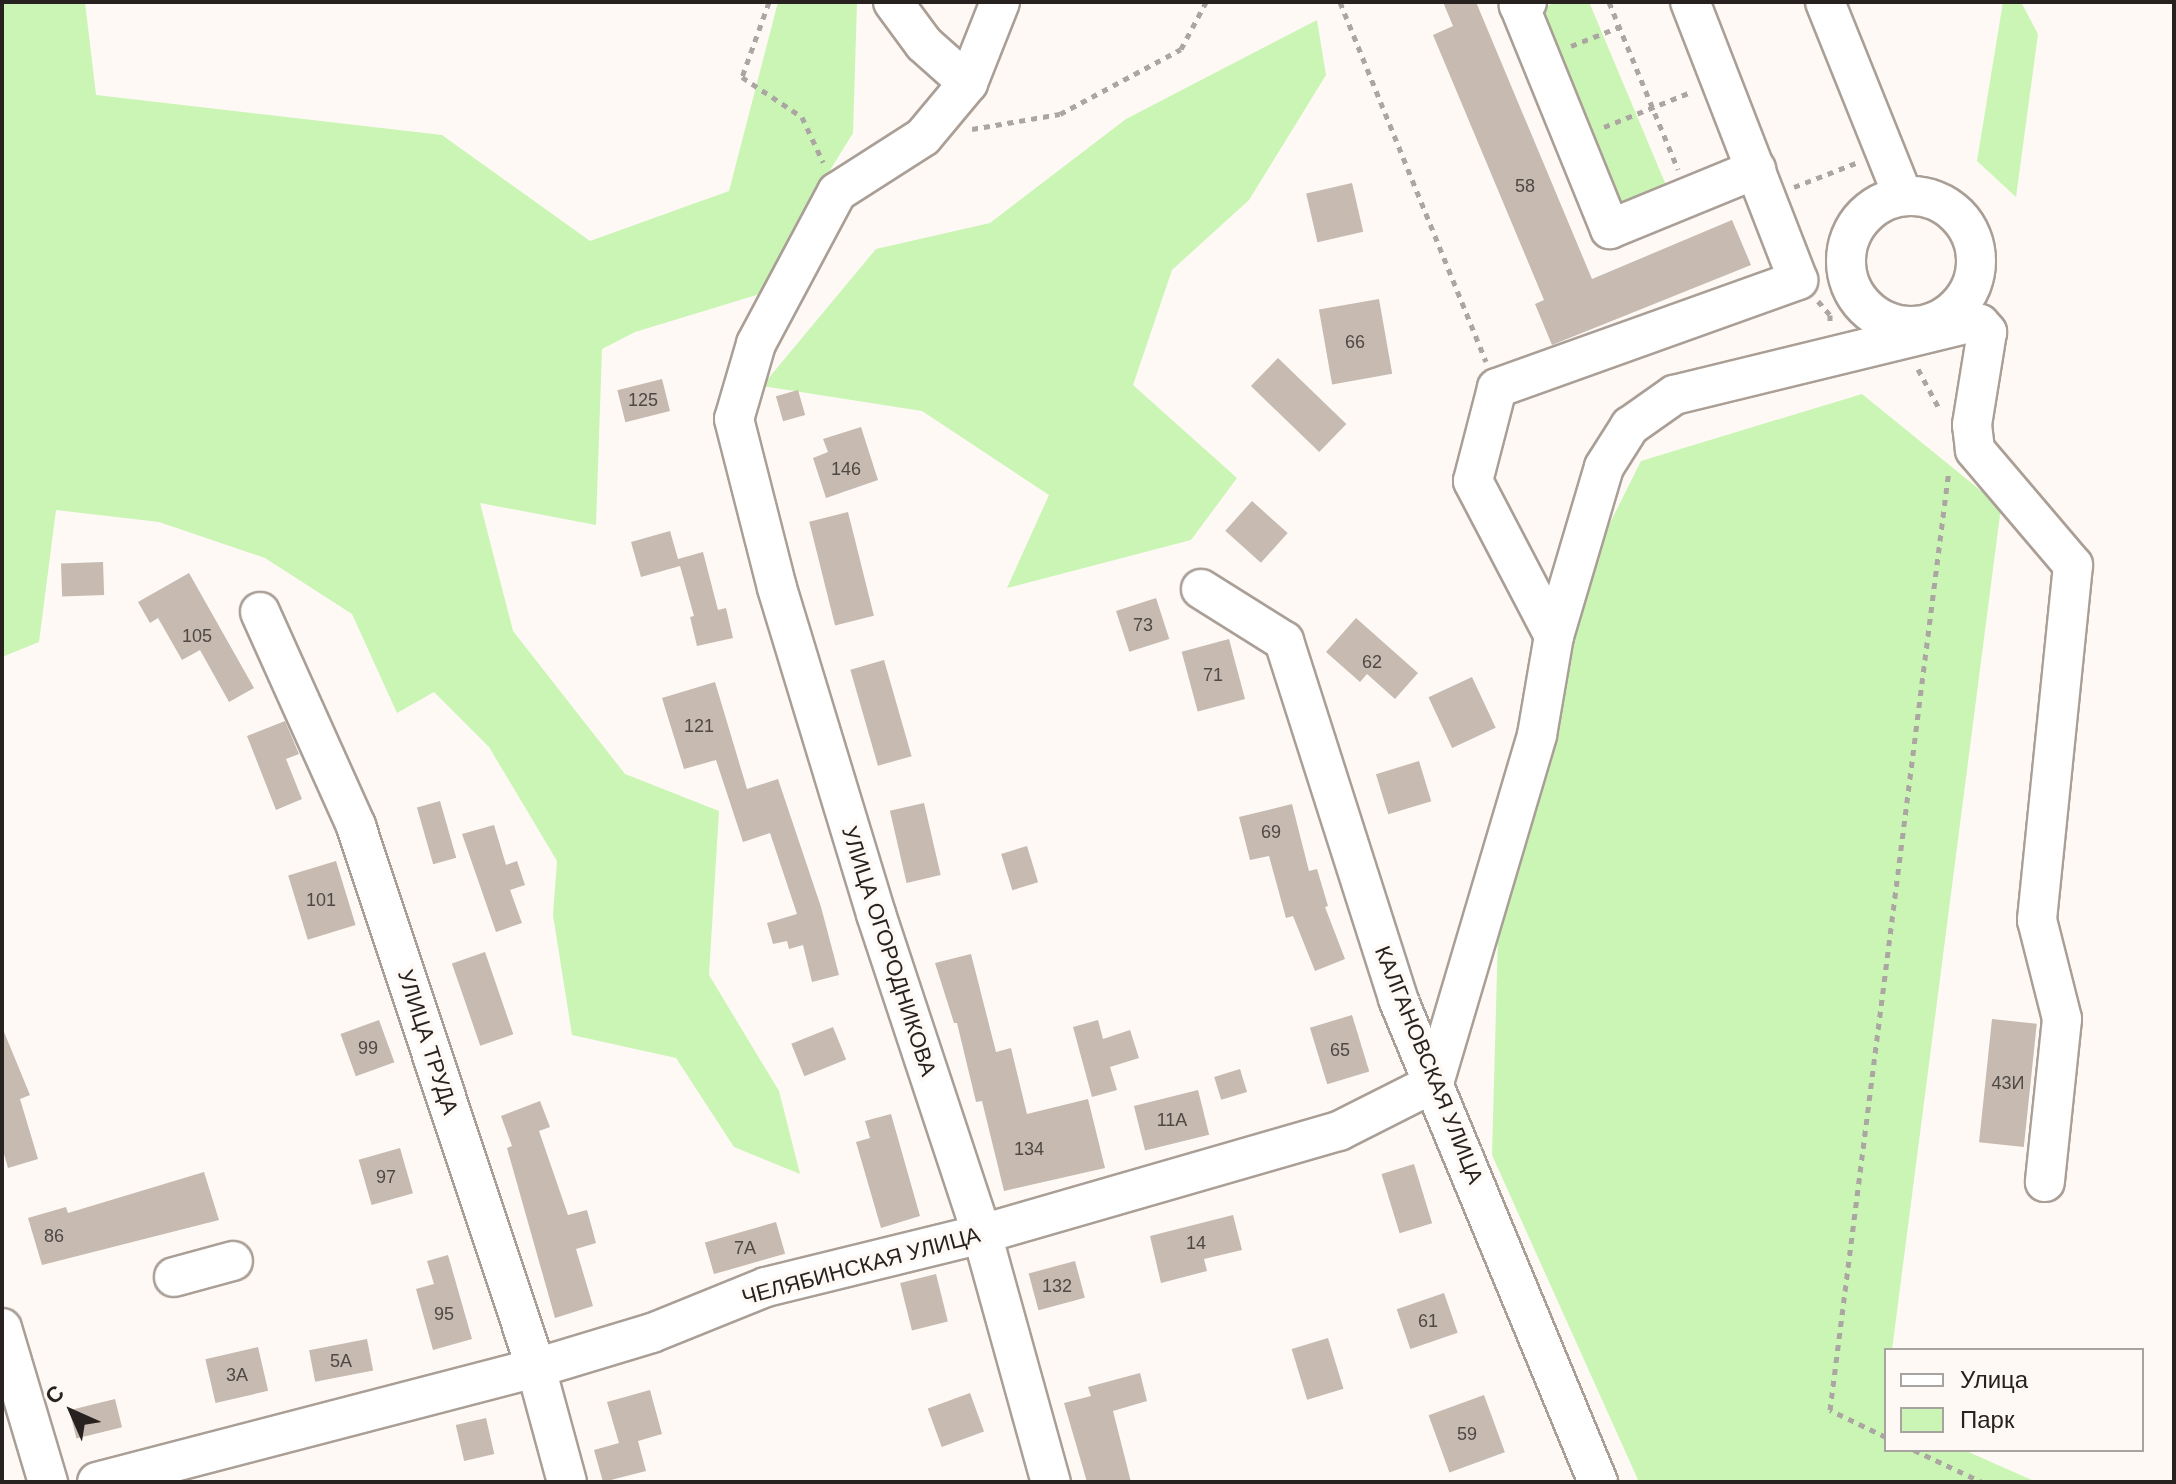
<!DOCTYPE html>
<meta charset="utf-8">
<style>
body{margin:0}
#map{position:relative;width:2176px;height:1484px;overflow:hidden;background:#fef9f5;font-family:Helvetica,sans-serif}
div>[style]{position:absolute}
[style*='--x']{left:calc(var(--x)*1px);top:calc(var(--y)*1px);width:calc(var(--w)*1px);rotate:calc(var(--a)*1deg)}
.green>*{inset:0;background:#caf5b5}
.building>*{inset:0;background:#c6bab1;transform-origin:0 0}
.path>*{height:5px;margin-top:-2.5px;transform-origin:0;background:repeating-linear-gradient(90deg,#aba6a2 0 6px,transparent 0 12px)}
.roads{filter:drop-shadow(2px 0 #aa9f96) drop-shadow(-2px 0 #aa9f96) drop-shadow(0 2px #aa9f96) drop-shadow(0 -2px #aa9f96)}
.minor>*{height:38px;margin:-19px;padding:0 19px;transform-origin:19px;border-radius:19px;background:#fff}
.minor>.ring{margin:-19px;padding:0;box-sizing:content-box;background:none;border:38px solid #fff;border-radius:50%}
span{translate:-50% -50%;white-space:nowrap;text-align:center;line-height:1.15;-webkit-text-stroke:7px #fef9f5;paint-order:stroke}
.number-label{font-size:18px;color:#4f4844}
.number-label span{-webkit-text-stroke-width:0}
.street-label{font-size:22px;color:#27221f}
.frame{position:absolute;inset:0;border:4px solid #27221f;pointer-events:none}
.legend{position:absolute;left:1884px;top:1348px;width:260px;height:104px;box-sizing:border-box;background:#fef9f5;border:2px solid #a8a39f;margin:0;padding:10px 14px;list-style:none;font-size:24px;color:#27221f}
.legend li{display:flex;align-items:center;gap:16px;height:40px}
.legend b{width:40px;border:2px solid #a8a39f}
.north{position:absolute;left:32px;top:1372px;width:80px;height:80px;-webkit-text-stroke:6px #fef9f5;paint-order:stroke;rotate:315deg;font-size:22px;font-weight:700;line-height:32px;text-align:center;color:#27221f}
.north::after{content:'';display:block;margin:auto;width:28px;height:36px;background:#27221f;clip-path:polygon(50% 0,100% 100%,50% 72%,0 100%)}
</style>
<div id="map">
<div class="green">
<div style="clip-path:polygon(2px 2px,85px 2px,96px 95px,442px 135px,590px 241px,729px 191px,778px 2px,857px 2px,853px 133px,803px 214px,783px 287px,635px 332px,602px 349px,596px 525px,480px 503px,513px 631px,625px 774px,719px 811px,709px 975px,779px 1091px,800px 1174px,734px 1147px,676px 1058px,572px 1035px,553px 915px,557px 861px,489px 747px,434px 692px,397px 713px,352px 614px,265px 558px,159px 522px,56px 510px,39px 642px,2px 657px)"></div>
<div style="clip-path:polygon(1557px 2px,1589px 2px,1668px 190px,1622px 203px,1615px 199px,1543px 14px,1547px 6px)"></div>
<div style="clip-path:polygon(2003px 2px,2021px 2px,2038px 34px,2016px 197px,1977px 161px)"></div>
<div style="clip-path:polygon(1317px 20px,1326px 75px,1249px 200px,1172px 270px,1133px 385px,1237px 478px,1191px 540px,1007px 588px,1049px 495px,922px 411px,762px 386px,876px 249px,990px 223px,1126px 119px)"></div>
<div style="clip-path:polygon(1862px 394px,2001px 507px,1892px 1350px,1886px 1350px,1886px 1450px,1964px 1450px,2036px 1482px,1639px 1482px,1492px 1155px,1500px 861px,1572px 599px,1641px 461px)"></div>
</div>
<div class="building">
<div style="clip-path:polygon(1443px 2px,1476px 2px,1592px 279px,1732px 220px,1751px 265px,1552px 345px,1535px 304px,1544px 300px,1433px 35px,1453px 26px)"></div>
<div style="left:1352px;top:183px;width:50px;height:47px;rotate:77deg"></div>
<div style="left:1379px;top:299px;width:76px;height:61px;rotate:80deg"></div>
<div style="left:1278px;top:358px;width:95px;height:39px;rotate:44deg"></div>
<div style="left:662px;top:379px;width:33px;height:46px;rotate:76deg"></div>
<div style="left:798px;top:390px;width:26px;height:23px;rotate:74deg"></div>
<div style="clip-path:polygon(861px 427px,878px 480px,826px 498px,813px 458px,828px 452px,823px 439px)"></div>
<div style="left:1252px;top:501px;width:48px;height:40px;rotate:42deg"></div>
<div style="left:848px;top:512px;width:107px;height:40px;rotate:76deg"></div>
<div style="clip-path:polygon(670px 531px,678px 559px,703px 552px,718px 610px,726px 608px,733px 638px,697px 646px,690px 617px,694px 616px,680px 566px,641px 577px,631px 542px)"></div>
<div style="left:103px;top:562px;width:33px;height:42px;rotate:88deg"></div>
<div style="clip-path:polygon(189px 573px,254px 688px,229px 702px,200px 650px,182px 660px,158px 618px,150px 623px,138px 602px)"></div>
<div style="left:1156px;top:598px;width:43px;height:42px;rotate:72deg"></div>
<div style="clip-path:polygon(1356px 618px,1418px 673px,1395px 699px,1367px 674px,1360px 682px,1326px 652px)"></div>
<div style="left:1229px;top:639px;width:62px;height:49px;rotate:75deg"></div>
<div style="left:884px;top:660px;width:100px;height:35px;rotate:74deg"></div>
<div style="left:1472px;top:677px;width:56px;height:48px;rotate:65deg"></div>
<div style="clip-path:polygon(715px 682px,747px 789px,778px 779px,821px 907px,839px 975px,812px 982px,803px 945px,789px 949px,787px 941px,773px 944px,767px 923px,797px 914px,770px 833px,743px 842px,716px 760px,684px 769px,662px 698px)"></div>
<div style="clip-path:polygon(285px 721px,299px 754px,286px 759px,302px 799px,276px 810px,247px 736px)"></div>
<div style="left:1419px;top:761px;width:42px;height:45px;rotate:73deg"></div>
<div style="left:440px;top:801px;width:59px;height:24px;rotate:74deg"></div>
<div style="left:924px;top:803px;width:74px;height:35px;rotate:77deg"></div>
<div style="clip-path:polygon(1292px 804px,1309px 871px,1317px 869px,1328px 906px,1325px 907px,1345px 959px,1315px 971px,1293px 916px,1286px 918px,1269px 856px,1250px 860px,1239px 817px)"></div>
<div style="clip-path:polygon(494px 825px,506px 865px,517px 861px,525px 885px,510px 890px,522px 923px,496px 932px,462px 834px)"></div>
<div style="left:1027px;top:846px;width:38px;height:27px;rotate:73deg"></div>
<div style="left:336px;top:861px;width:67px;height:50px;rotate:73deg"></div>
<div style="left:485px;top:952px;width:87px;height:35px;rotate:71deg"></div>
<div style="clip-path:polygon(971px 954px,996px 1052px,1011px 1048px,1027px 1114px,1088px 1099px,1105px 1168px,1004px 1191px,982px 1101px,976px 1102px,957px 1023px,954px 1023px,935px 963px)"></div>
<div style="left:1352px;top:1015px;width:59px;height:44px;rotate:73deg"></div>
<div style="left:1992px;top:1019px;width:45px;height:124px;rotate:6deg"></div>
<div style="left:379px;top:1020px;width:45px;height:41px;rotate:70deg"></div>
<div style="clip-path:polygon(1098px 1020px,1103px 1039px,1130px 1030px,1139px 1058px,1110px 1067px,1117px 1090px,1092px 1097px,1073px 1027px)"></div>
<div style="clip-path:polygon(2px 1027px,30px 1095px,20px 1099px,38px 1159px,8px 1168px,2px 1147px)"></div>
<div style="left:833px;top:1027px;width:35px;height:45px;rotate:68deg"></div>
<div style="left:1240px;top:1069px;width:24px;height:27px;rotate:73deg"></div>
<div style="left:1198px;top:1090px;width:46px;height:66px;rotate:76deg"></div>
<div style="clip-path:polygon(540px 1101px,550px 1127px,539px 1131px,568px 1215px,587px 1210px,596px 1243px,576px 1249px,593px 1306px,555px 1318px,507px 1148px,512px 1146px,501px 1116px)"></div>
<div style="clip-path:polygon(891px 1114px,920px 1216px,881px 1228px,856px 1142px,870px 1138px,865px 1121px)"></div>
<div style="left:400px;top:1148px;width:47px;height:43px;rotate:74deg"></div>
<div style="left:1414px;top:1164px;width:62px;height:34px;rotate:73deg"></div>
<div style="clip-path:polygon(204px 1172px,219px 1220px,42px 1265px,28px 1218px,66px 1207px,68px 1213px)"></div>
<div style="clip-path:polygon(1233px 1215px,1242px 1250px,1204px 1259px,1207px 1271px,1161px 1283px,1150px 1236px)"></div>
<div style="left:776px;top:1222px;width:33px;height:74px;rotate:74deg"></div>
<div style="clip-path:polygon(448px 1255px,472px 1339px,433px 1350px,416px 1289px,434px 1284px,427px 1261px)"></div>
<div style="left:1075px;top:1261px;width:38px;height:48px;rotate:75deg"></div>
<div style="left:936px;top:1274px;width:49px;height:37px;rotate:76deg"></div>
<div style="left:1444px;top:1293px;width:42px;height:50px;rotate:71deg"></div>
<div style="left:1328px;top:1338px;width:53px;height:38px;rotate:73deg"></div>
<div style="left:367px;top:1339px;width:32px;height:59px;rotate:79deg"></div>
<div style="left:258px;top:1347px;width:45px;height:54px;rotate:77deg"></div>
<div style="clip-path:polygon(1140px 1373px,1147px 1401px,1113px 1411px,1131px 1482px,1087px 1482px,1064px 1403px,1091px 1396px,1088px 1387px)"></div>
<div style="clip-path:polygon(650px 1390px,662px 1434px,638px 1441px,646px 1471px,603px 1482px,594px 1450px,619px 1443px,607px 1402px)"></div>
<div style="left:970px;top:1393px;width:41px;height:45px;rotate:70deg"></div>
<div style="left:1484px;top:1395px;width:61px;height:59px;rotate:70deg"></div>
<div style="left:115px;top:1399px;width:29px;height:47px;rotate:76deg"></div>
<div style="left:486px;top:1418px;width:37px;height:31px;rotate:77deg"></div>
</div>
<div class="path">
<div style="--x:769;--y:2;--w:80;--a:109.8"></div>
<div style="--x:742;--y:77;--w:72;--a:33.7"></div>
<div style="--x:802;--y:117;--w:50;--a:65"></div>
<div style="--x:1340;--y:2;--w:388;--a:67.9"></div>
<div style="--x:1609;--y:2;--w:181;--a:67.6"></div>
<div style="--x:1571;--y:46;--w:52;--a:-21.6"></div>
<div style="--x:1604;--y:127;--w:94;--a:-21.9"></div>
<div style="--x:972;--y:129;--w:89;--a:-9.7"></div>
<div style="--x:1060;--y:114;--w:137;--a:-28.2"></div>
<div style="--x:1181;--y:49;--w:53;--a:-62"></div>
<div style="--x:1794;--y:187;--w:66;--a:-21.2"></div>
<div style="--x:1818;--y:301;--w:18;--a:49"></div>
<div style="--x:1830;--y:315;--w:11;--a:90"></div>
<div style="--x:1918;--y:369;--w:47;--a:61.8"></div>
<div style="--x:1886;--y:1437;--w:62;--a:-154.3"></div>
<div style="--x:1830;--y:1410;--w:948;--a:-82.79"></div>
<div style="--x:1914;--y:1450;--w:75;--a:25.2"></div>
</div>
<div class="roads">
<div class="minor">
<div style="--x:893;--y:2;--w:52;--a:53.6"></div>
<div style="--x:924;--y:44;--w:59;--a:41.6"></div>
<div style="--x:1000;--y:2;--w:87;--a:111.6"></div>
<div style="--x:968;--y:83;--w:70;--a:129.8"></div>
<div style="--x:923;--y:137;--w:102;--a:147.4"></div>
<div style="--x:837;--y:192;--w:172;--a:118.1"></div>
<div style="--x:756;--y:344;--w:78;--a:106.3"></div>
<div style="--x:734;--y:419;--w:174;--a:75.7"></div>
<div style="--x:777;--y:588;--w:341;--a:73.1"></div>
<div style="--x:876;--y:914;--w:337;--a:71.7"></div>
<div style="--x:982;--y:1234;--w:257;--a:74.5"></div>
<div style="--x:1527;--y:2;--w:9;--a:159"></div>
<div style="--x:1519;--y:5;--w:242;--a:67.9"></div>
<div style="--x:1610;--y:229;--w:158;--a:-22.3"></div>
<div style="--x:1825;--y:2;--w:209;--a:68.1"></div>
<div class="ring" style="left:1846px;top:196px;width:92px;height:92px"></div>
<div style="--x:1201;--y:589;--w:98;--a:32.1"></div>
<div style="--x:1284;--y:641;--w:376;--a:72.3"></div>
<div style="--x:1398;--y:999;--w:523;--a:67.51"></div>
<div style="--x:260;--y:612;--w:235;--a:65.8"></div>
<div style="--x:356;--y:826;--w:571;--a:71.63"></div>
<div style="--x:536;--y:1368;--w:118;--a:74.8"></div>
<div style="--x:1554;--y:636;--w:175;--a:-117.6"></div>
<div style="--x:1473;--y:481;--w:96;--a:-75.5"></div>
<div style="--x:1497;--y:388;--w:320;--a:-19.7"></div>
<div style="--x:1798;--y:280;--w:298;--a:-111.2"></div>
<div style="--x:174;--y:1277;--w:61;--a:-15.2"></div>
<div style="--x:2;--y:1328;--w:161;--a:73.4"></div>
<div style="--x:97;--y:1482;--w:454;--a:-14.6"></div>
<div style="--x:536;--y:1368;--w:121;--a:-16.8"></div>
<div style="--x:652;--y:1333;--w:123;--a:-22"></div>
<div style="--x:766;--y:1287;--w:222;--a:-13.8"></div>
<div style="--x:982;--y:1234;--w:372;--a:-16.1"></div>
<div style="--x:1339;--y:1131;--w:106;--a:-26.8"></div>
<div style="--x:1434;--y:1083;--w:363;--a:-73.5"></div>
<div style="--x:1537;--y:735;--w:100;--a:-80.3"></div>
<div style="--x:1554;--y:636;--w:176;--a:-73.5"></div>
<div style="--x:1604;--y:467;--w:49;--a:-57.6"></div>
<div style="--x:1630;--y:426;--w:54;--a:-35.2"></div>
<div style="--x:1674;--y:395;--w:304;--a:-13.7"></div>
<div style="--x:1969;--y:323;--w:11;--a:5"></div>
<div style="--x:1980;--y:324;--w:11;--a:49"></div>
<div style="--x:1987;--y:332;--w:94;--a:99.2"></div>
<div style="--x:1972;--y:425;--w:25;--a:83"></div>
<div style="--x:1975;--y:450;--w:151;--a:49.6"></div>
<div style="--x:2073;--y:565;--w:357;--a:95.8"></div>
<div style="--x:2037;--y:920;--w:102;--a:75.8"></div>
<div style="--x:2062;--y:1019;--w:164;--a:96"></div>
</div>
</div>
<div class="number-label">
<span style="left:1525px;top:186px">58</span>
<span style="left:1355px;top:342px">66</span>
<span style="left:643px;top:400px">125</span>
<span style="left:846px;top:469px">146</span>
<span style="left:1143px;top:625px">73</span>
<span style="left:197px;top:636px">105</span>
<span style="left:1372px;top:662px">62</span>
<span style="left:1213px;top:675px">71</span>
<span style="left:699px;top:726px">121</span>
<span style="left:1271px;top:832px">69</span>
<span style="left:321px;top:900px">101</span>
<span style="left:368px;top:1048px">99</span>
<span style="left:1340px;top:1050px">65</span>
<span style="left:2008px;top:1083px">43И</span>
<span style="left:1172px;top:1120px">11А</span>
<span style="left:1029px;top:1149px">134</span>
<span style="left:386px;top:1177px">97</span>
<span style="left:54px;top:1236px">86</span>
<span style="left:1196px;top:1243px">14</span>
<span style="left:745px;top:1248px">7А</span>
<span style="left:1057px;top:1286px">132</span>
<span style="left:444px;top:1314px">95</span>
<span style="left:1428px;top:1321px">61</span>
<span style="left:341px;top:1361px">5А</span>
<span style="left:237px;top:1375px">3А</span>
<span style="left:1467px;top:1434px">59</span>
</div>
<div class="street-label">
<span style="left:889px;top:951px;rotate:72deg">УЛИЦА ОГОРОДНИКОВА</span>
<span style="left:428px;top:1042px;rotate:72deg">УЛИЦА ТРУДА</span>
<span style="left:1429px;top:1065px;rotate:68deg">КАЛГАНОВСКАЯ УЛИЦА</span>
<span style="left:861px;top:1266px;rotate:-15deg">ЧЕЛЯБИНСКАЯ УЛИЦА</span>
</div>
<div class="frame"></div>
<ul class="legend">
<li><b style="height:10px;background:#fff"></b>Улица</li>
<li><b style="height:22px;background:#caf5b5"></b>Парк</li>
</ul>
<div class="north">С</div>
</div>
